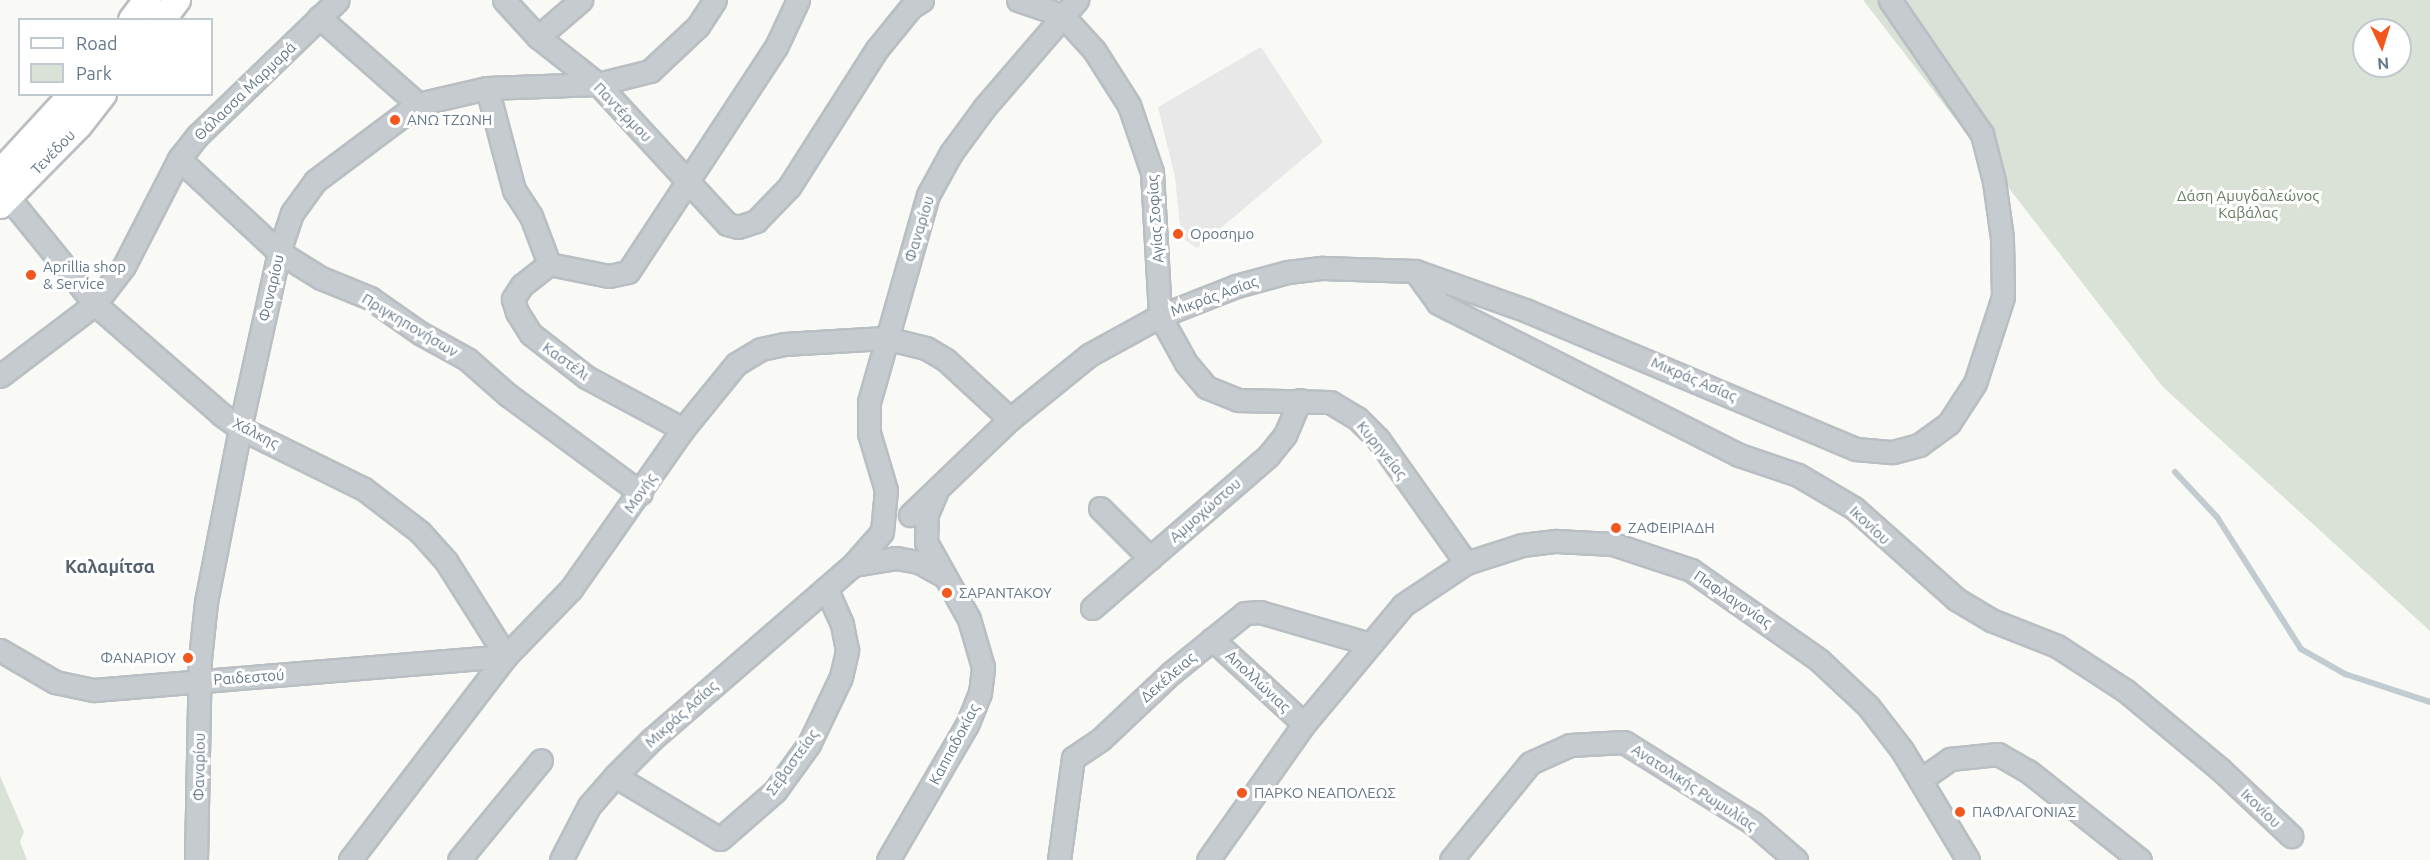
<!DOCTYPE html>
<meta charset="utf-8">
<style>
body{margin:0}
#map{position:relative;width:2430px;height:860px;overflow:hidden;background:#f9f9f6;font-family:Ubuntu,sans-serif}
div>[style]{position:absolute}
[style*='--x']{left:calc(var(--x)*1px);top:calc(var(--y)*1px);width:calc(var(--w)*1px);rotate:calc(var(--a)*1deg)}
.built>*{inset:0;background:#e7e8e7}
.green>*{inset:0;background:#dae1d7}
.stream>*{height:6px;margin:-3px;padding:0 3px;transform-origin:3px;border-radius:3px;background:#c1cbd0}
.roads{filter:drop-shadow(2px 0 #b9bec2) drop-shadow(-2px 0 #b9bec2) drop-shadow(0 2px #b9bec2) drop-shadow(0 -2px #b9bec2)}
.minor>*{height:21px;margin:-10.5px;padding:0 10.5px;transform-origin:10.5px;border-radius:10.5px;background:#c6cbcf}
.major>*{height:26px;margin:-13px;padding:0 13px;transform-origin:13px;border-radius:13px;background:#fff}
.dots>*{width:16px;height:16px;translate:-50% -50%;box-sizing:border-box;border:3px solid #fff;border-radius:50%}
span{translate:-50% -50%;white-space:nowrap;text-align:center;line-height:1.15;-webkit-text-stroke:6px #fff;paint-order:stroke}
.street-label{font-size:15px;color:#65788a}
.poi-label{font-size:15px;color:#65788a}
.left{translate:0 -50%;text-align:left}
.right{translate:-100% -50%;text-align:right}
.park-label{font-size:15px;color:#657a61}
.quarter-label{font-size:18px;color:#54626e;font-weight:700}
.legend{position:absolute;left:18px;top:18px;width:195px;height:78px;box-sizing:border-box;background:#fff;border:2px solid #c1c9d0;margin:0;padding:8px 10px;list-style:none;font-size:18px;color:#65788a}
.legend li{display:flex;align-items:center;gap:12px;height:30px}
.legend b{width:30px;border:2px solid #c1c9d0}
.north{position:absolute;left:2352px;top:18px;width:60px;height:60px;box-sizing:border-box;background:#fff;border:2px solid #c1c9d0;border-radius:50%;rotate:176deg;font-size:16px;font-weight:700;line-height:24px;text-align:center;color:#65788a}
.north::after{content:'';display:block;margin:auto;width:21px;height:27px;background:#f2571d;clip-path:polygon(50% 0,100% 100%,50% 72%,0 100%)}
</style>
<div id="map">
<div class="built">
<div style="clip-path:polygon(1261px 47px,1323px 142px,1197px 248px,1185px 240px,1180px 225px,1175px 177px,1158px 107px)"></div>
</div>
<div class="green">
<div style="clip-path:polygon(evenodd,1863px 0,2430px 0,2430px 631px,2163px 387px,1863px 0,2364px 30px,2400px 30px,2400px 66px,2364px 66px,2364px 30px)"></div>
<div style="clip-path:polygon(0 776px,24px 832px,20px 842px,27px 860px,0 860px)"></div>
</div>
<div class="stream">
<div style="--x:2175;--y:472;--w:62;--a:47"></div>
<div style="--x:2217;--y:517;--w:156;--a:57.5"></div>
<div style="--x:2301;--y:649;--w:51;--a:29.6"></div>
<div style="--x:2345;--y:674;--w:89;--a:18.2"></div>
</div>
<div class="roads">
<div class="minor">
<div style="--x:504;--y:0;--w:50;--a:47.4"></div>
<div style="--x:538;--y:37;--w:76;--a:38.1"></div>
<div style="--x:598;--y:84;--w:190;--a:47.3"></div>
<div style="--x:727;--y:224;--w:11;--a:15"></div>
<div style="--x:738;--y:227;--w:19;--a:-18"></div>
<div style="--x:756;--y:221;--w:47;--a:-45.9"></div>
<div style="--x:789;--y:187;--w:164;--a:-57.5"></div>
<div style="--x:877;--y:49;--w:54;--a:-51"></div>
<div style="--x:911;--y:7;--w:13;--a:-32"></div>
<div style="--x:1018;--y:0;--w:46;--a:18.8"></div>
<div style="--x:1062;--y:15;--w:47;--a:47.6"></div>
<div style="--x:1094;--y:50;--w:65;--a:57.5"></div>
<div style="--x:1129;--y:105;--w:71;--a:71.1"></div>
<div style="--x:1152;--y:172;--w:144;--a:86.8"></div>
<div style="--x:1160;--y:316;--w:54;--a:61"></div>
<div style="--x:1186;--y:363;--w:31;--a:50"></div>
<div style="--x:1206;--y:387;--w:35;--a:22"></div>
<div style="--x:1238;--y:400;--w:92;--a:1.2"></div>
<div style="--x:1330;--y:402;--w:31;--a:31"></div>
<div style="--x:1357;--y:418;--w:30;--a:45"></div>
<div style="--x:1378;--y:439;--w:152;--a:54.6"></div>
<div style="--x:319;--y:17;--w:132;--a:41.3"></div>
<div style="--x:538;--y:37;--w:57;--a:-40.7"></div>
<div style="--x:487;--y:88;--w:106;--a:75.2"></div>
<div style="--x:514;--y:190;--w:31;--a:57"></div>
<div style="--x:531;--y:216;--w:51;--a:69.4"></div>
<div style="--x:549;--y:264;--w:34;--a:142"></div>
<div style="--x:522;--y:285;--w:17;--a:123"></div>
<div style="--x:513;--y:299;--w:14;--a:73"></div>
<div style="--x:517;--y:312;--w:26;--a:58"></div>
<div style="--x:531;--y:334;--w:70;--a:38"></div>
<div style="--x:586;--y:377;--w:110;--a:28.2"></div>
<div style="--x:179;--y:159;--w:137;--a:42.9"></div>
<div style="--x:279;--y:252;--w:49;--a:31.8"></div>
<div style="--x:321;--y:278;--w:53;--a:22.2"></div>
<div style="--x:370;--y:298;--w:61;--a:35"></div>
<div style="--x:420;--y:333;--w:54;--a:29"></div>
<div style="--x:467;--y:359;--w:55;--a:41.3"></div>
<div style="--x:508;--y:395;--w:165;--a:36.4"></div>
<div style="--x:549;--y:264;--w:61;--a:11.3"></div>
<div style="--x:609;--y:276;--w:19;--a:-12"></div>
<div style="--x:628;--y:272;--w:269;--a:-56.7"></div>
<div style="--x:776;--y:47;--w:52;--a:-64.9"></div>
<div style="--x:1415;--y:271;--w:39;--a:54"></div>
<div style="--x:1438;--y:303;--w:337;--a:26.8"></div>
<div style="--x:1739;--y:455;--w:62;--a:18.7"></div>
<div style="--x:1798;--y:475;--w:65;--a:30.5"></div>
<div style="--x:1854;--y:508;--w:137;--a:41.7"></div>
<div style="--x:1956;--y:599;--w:41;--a:31"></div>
<div style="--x:1991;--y:620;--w:71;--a:21.5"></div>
<div style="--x:2057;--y:646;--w:82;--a:33.1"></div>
<div style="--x:2126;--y:691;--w:122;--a:39.7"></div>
<div style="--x:2220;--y:769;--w:98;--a:43.3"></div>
<div style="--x:0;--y:376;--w:119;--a:-37.2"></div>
<div style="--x:95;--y:304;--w:48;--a:-52.7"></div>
<div style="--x:124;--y:266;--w:120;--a:-62.8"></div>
<div style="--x:179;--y:159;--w:31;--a:-52"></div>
<div style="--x:198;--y:135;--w:194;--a:-44"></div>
<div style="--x:1100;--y:508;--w:71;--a:45"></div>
<div style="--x:910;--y:515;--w:139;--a:-43.8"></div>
<div style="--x:1010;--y:419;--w:102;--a:-39"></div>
<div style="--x:1089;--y:355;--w:81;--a:-28.8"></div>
<div style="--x:1160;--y:316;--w:82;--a:-21.5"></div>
<div style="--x:1236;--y:286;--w:54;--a:-15.1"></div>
<div style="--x:1288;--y:272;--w:35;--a:-7"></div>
<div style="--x:1323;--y:268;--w:92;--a:1.9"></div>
<div style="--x:1415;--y:271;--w:117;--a:19.5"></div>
<div style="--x:1525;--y:310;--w:359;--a:22.8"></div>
<div style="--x:1856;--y:449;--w:37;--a:5"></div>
<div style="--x:1893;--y:452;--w:27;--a:-15"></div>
<div style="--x:1919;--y:445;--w:37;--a:-36"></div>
<div style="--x:1949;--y:423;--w:48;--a:-57"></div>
<div style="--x:1975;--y:383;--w:90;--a:-72"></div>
<div style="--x:2003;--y:297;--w:59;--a:-91"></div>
<div style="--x:2002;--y:238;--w:58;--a:-98"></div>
<div style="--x:1994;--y:181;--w:49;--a:-104.3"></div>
<div style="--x:1982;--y:134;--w:163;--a:-124.5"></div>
<div style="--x:854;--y:565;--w:43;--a:-9.5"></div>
<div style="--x:896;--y:558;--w:23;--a:10"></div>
<div style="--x:919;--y:562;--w:29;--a:29"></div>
<div style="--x:1092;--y:608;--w:233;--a:-40.8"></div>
<div style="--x:1268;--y:456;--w:27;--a:-51"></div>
<div style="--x:1285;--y:435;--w:38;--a:-67"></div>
<div style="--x:1212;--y:639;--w:125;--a:42.7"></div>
<div style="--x:0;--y:650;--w:64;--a:30.2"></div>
<div style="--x:55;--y:682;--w:40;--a:12"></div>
<div style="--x:94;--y:690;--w:413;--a:-4.7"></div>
<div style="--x:506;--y:656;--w:112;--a:-122.3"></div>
<div style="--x:446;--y:561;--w:39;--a:-132"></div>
<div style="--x:420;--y:532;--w:71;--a:-142.5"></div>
<div style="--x:364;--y:489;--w:138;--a:-153.8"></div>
<div style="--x:240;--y:428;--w:24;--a:-144"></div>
<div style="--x:221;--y:414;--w:167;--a:-138.9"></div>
<div style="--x:95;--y:304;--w:136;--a:-129.1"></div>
<div style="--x:615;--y:776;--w:122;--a:31"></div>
<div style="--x:720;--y:839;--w:73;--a:-41.1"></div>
<div style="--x:775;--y:791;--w:58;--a:-54.1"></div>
<div style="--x:809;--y:744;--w:74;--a:-64.5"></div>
<div style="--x:841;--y:677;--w:28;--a:-77"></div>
<div style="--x:847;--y:650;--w:26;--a:-101"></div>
<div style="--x:842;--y:624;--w:39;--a:-114"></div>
<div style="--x:1920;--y:780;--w:37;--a:-35"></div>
<div style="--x:1950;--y:759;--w:48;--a:-5.9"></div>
<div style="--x:1998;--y:754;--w:34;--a:30"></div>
<div style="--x:2028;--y:771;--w:143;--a:38.5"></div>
<div style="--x:196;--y:860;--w:201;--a:-88.9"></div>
<div style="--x:200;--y:659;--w:57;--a:-84"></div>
<div style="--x:206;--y:602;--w:177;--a:-78.9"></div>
<div style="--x:240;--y:428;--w:180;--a:-77.5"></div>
<div style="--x:279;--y:252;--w:41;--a:-71.6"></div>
<div style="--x:292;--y:213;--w:39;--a:-54"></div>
<div style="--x:315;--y:181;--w:129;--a:-36.8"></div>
<div style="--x:418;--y:104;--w:71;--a:-13.1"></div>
<div style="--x:487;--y:88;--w:111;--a:-2.1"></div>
<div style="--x:598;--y:84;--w:54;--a:-14"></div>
<div style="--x:650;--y:71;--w:66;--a:-43.2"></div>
<div style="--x:698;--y:26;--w:31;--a:-57"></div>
<div style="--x:350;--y:860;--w:257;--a:-52.6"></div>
<div style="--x:506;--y:656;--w:93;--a:-45.9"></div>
<div style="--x:571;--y:589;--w:195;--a:-55"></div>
<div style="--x:683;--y:429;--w:84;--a:-50.8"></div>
<div style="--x:736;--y:364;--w:29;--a:-31"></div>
<div style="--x:761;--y:349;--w:24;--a:-12"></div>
<div style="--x:784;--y:344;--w:101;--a:-3.4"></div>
<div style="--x:885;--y:338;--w:42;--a:13.7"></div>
<div style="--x:926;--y:348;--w:23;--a:31"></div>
<div style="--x:946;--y:360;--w:87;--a:42.7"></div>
<div style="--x:459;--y:860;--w:129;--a:-50.6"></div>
<div style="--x:561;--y:860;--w:61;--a:-62.6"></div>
<div style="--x:589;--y:806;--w:40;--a:-49"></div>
<div style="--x:615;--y:776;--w:52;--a:-45"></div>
<div style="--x:652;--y:739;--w:264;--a:-40.9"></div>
<div style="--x:852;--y:566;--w:45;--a:-48.6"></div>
<div style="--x:882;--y:532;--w:42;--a:-84.6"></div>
<div style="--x:886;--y:490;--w:59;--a:-106.6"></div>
<div style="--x:869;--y:433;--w:31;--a:-90"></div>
<div style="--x:869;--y:402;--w:215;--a:-74.1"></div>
<div style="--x:928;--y:195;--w:48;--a:-61.3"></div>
<div style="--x:951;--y:153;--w:56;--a:-53.7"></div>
<div style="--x:984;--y:108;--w:143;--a:-49.3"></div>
<div style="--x:888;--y:860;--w:156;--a:-59.7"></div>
<div style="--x:967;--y:725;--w:35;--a:-68"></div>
<div style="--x:980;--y:693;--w:26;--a:-83"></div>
<div style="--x:983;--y:667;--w:50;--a:-106.3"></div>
<div style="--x:969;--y:619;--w:88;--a:-119.2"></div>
<div style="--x:926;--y:542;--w:28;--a:-88"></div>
<div style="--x:927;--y:514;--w:23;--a:-67"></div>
<div style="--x:1059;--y:860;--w:103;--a:-82.2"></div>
<div style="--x:1073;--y:758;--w:34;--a:-34"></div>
<div style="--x:1101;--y:739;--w:96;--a:-43.3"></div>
<div style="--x:1171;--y:673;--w:95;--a:-39"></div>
<div style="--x:1245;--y:613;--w:15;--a:-4"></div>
<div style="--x:1260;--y:612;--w:111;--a:16.2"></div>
<div style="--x:1208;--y:860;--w:166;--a:-54.8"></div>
<div style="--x:1304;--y:724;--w:155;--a:-50.2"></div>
<div style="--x:1403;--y:605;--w:76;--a:-33.7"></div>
<div style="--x:1466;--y:563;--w:59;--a:-17.8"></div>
<div style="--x:1522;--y:545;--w:34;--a:-7"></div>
<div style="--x:1556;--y:541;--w:57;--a:3"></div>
<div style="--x:1613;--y:544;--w:82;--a:18.4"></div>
<div style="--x:1691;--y:570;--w:156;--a:35.1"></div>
<div style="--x:1819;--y:660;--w:67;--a:43.2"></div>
<div style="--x:1868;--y:706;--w:56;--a:52.3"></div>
<div style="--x:1902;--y:750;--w:128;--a:59"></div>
<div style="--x:1451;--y:860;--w:125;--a:-50.8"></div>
<div style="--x:1530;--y:763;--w:44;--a:-24.2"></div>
<div style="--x:1570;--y:745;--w:54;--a:-3.2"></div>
<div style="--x:1624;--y:742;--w:152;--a:32.1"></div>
<div style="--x:1753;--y:823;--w:57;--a:40.7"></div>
</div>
<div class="major">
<div style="--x:132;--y:20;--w:25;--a:-53"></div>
<div style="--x:162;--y:20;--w:25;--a:-53"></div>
<div style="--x:0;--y:173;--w:108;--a:-47.3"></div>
<div style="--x:0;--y:205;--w:112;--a:-45.4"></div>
<div style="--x:79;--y:125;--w:39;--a:-52"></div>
</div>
</div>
<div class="dots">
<div style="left:395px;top:120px;background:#f2571d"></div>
<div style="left:1178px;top:234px;background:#f2571d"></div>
<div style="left:31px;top:275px;background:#f2571d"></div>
<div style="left:1616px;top:528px;background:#f2571d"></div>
<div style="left:947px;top:593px;background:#f2571d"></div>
<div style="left:188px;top:658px;background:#f2571d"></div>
<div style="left:1242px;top:793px;background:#f2571d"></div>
<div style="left:1960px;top:812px;background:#f2571d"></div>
</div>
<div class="street-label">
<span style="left:245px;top:91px;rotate:-44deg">Θάλασσα Μαρμαρά</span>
<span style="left:623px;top:112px;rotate:46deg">Παντέρμου</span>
<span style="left:53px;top:152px;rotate:-46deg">Τενέδου</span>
<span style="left:1155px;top:219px;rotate:-94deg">Αγίας Σοφίας</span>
<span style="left:919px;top:229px;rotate:-73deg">Φαναρίου</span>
<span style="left:271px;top:288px;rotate:-77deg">Φαναρίου</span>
<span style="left:1214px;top:296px;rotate:-20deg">Μικράς Ασίας</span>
<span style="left:410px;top:325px;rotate:31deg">Πριγκηπονήσων</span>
<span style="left:566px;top:361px;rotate:36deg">Καστέλι</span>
<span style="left:1694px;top:379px;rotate:23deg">Μικράς Ασίας</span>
<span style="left:256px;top:433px;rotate:27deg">Χάλκης</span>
<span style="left:1382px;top:450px;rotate:51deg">Κυρηνείας</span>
<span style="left:640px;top:493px;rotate:-55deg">Μονής</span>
<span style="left:1205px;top:510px;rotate:-41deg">Αμμοχώστου</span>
<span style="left:1870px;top:525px;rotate:43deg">Ικονίου</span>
<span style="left:1733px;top:599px;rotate:34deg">Παφλαγονίας</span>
<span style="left:249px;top:677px;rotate:-4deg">Ραιδεστού</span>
<span style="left:1168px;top:677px;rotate:-41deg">Δεκέλειας</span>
<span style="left:1258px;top:681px;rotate:43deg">Απολλώνιας</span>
<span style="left:681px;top:714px;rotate:-42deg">Μικράς Ασίας</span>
<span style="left:954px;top:744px;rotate:-62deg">Καππαδοκίας</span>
<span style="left:792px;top:762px;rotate:-54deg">Σεβαστείας</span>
<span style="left:199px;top:767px;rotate:-89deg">Φαναρίου</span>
<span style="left:1694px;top:787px;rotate:33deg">Ανατολικής Ρωμυλίας</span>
<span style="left:2261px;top:808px;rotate:44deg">Ικονίου</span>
</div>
<div class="poi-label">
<span class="left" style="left:407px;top:120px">ΑΝΩ ΤΖΩΝΗ</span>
<span class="left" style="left:1190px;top:234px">Οροσημο</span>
<span class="left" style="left:43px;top:275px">Aprillia shop<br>&amp; Service</span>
<span class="left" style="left:1628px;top:528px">ΖΑΦΕΙΡΙΑΔΗ</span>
<span class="left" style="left:959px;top:593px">ΣΑΡΑΝΤΑΚΟΥ</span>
<span class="right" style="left:176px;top:658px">ΦΑΝΑΡΙΟΥ</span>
<span class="left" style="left:1254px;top:793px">ΠΑΡΚΟ ΝΕΑΠΟΛΕΩΣ</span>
<span class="left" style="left:1972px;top:812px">ΠΑΦΛΑΓΟΝΙΑΣ</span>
</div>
<div class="park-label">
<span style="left:2248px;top:204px">Δάση Αμυγδαλεώνος<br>Καβάλας</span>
</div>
<div class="quarter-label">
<span style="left:110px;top:566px">Καλαμίτσα</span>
</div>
<ul class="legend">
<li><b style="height:8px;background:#fff"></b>Road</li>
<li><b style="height:16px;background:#dae1d7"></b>Park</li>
</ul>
<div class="north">N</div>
</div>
